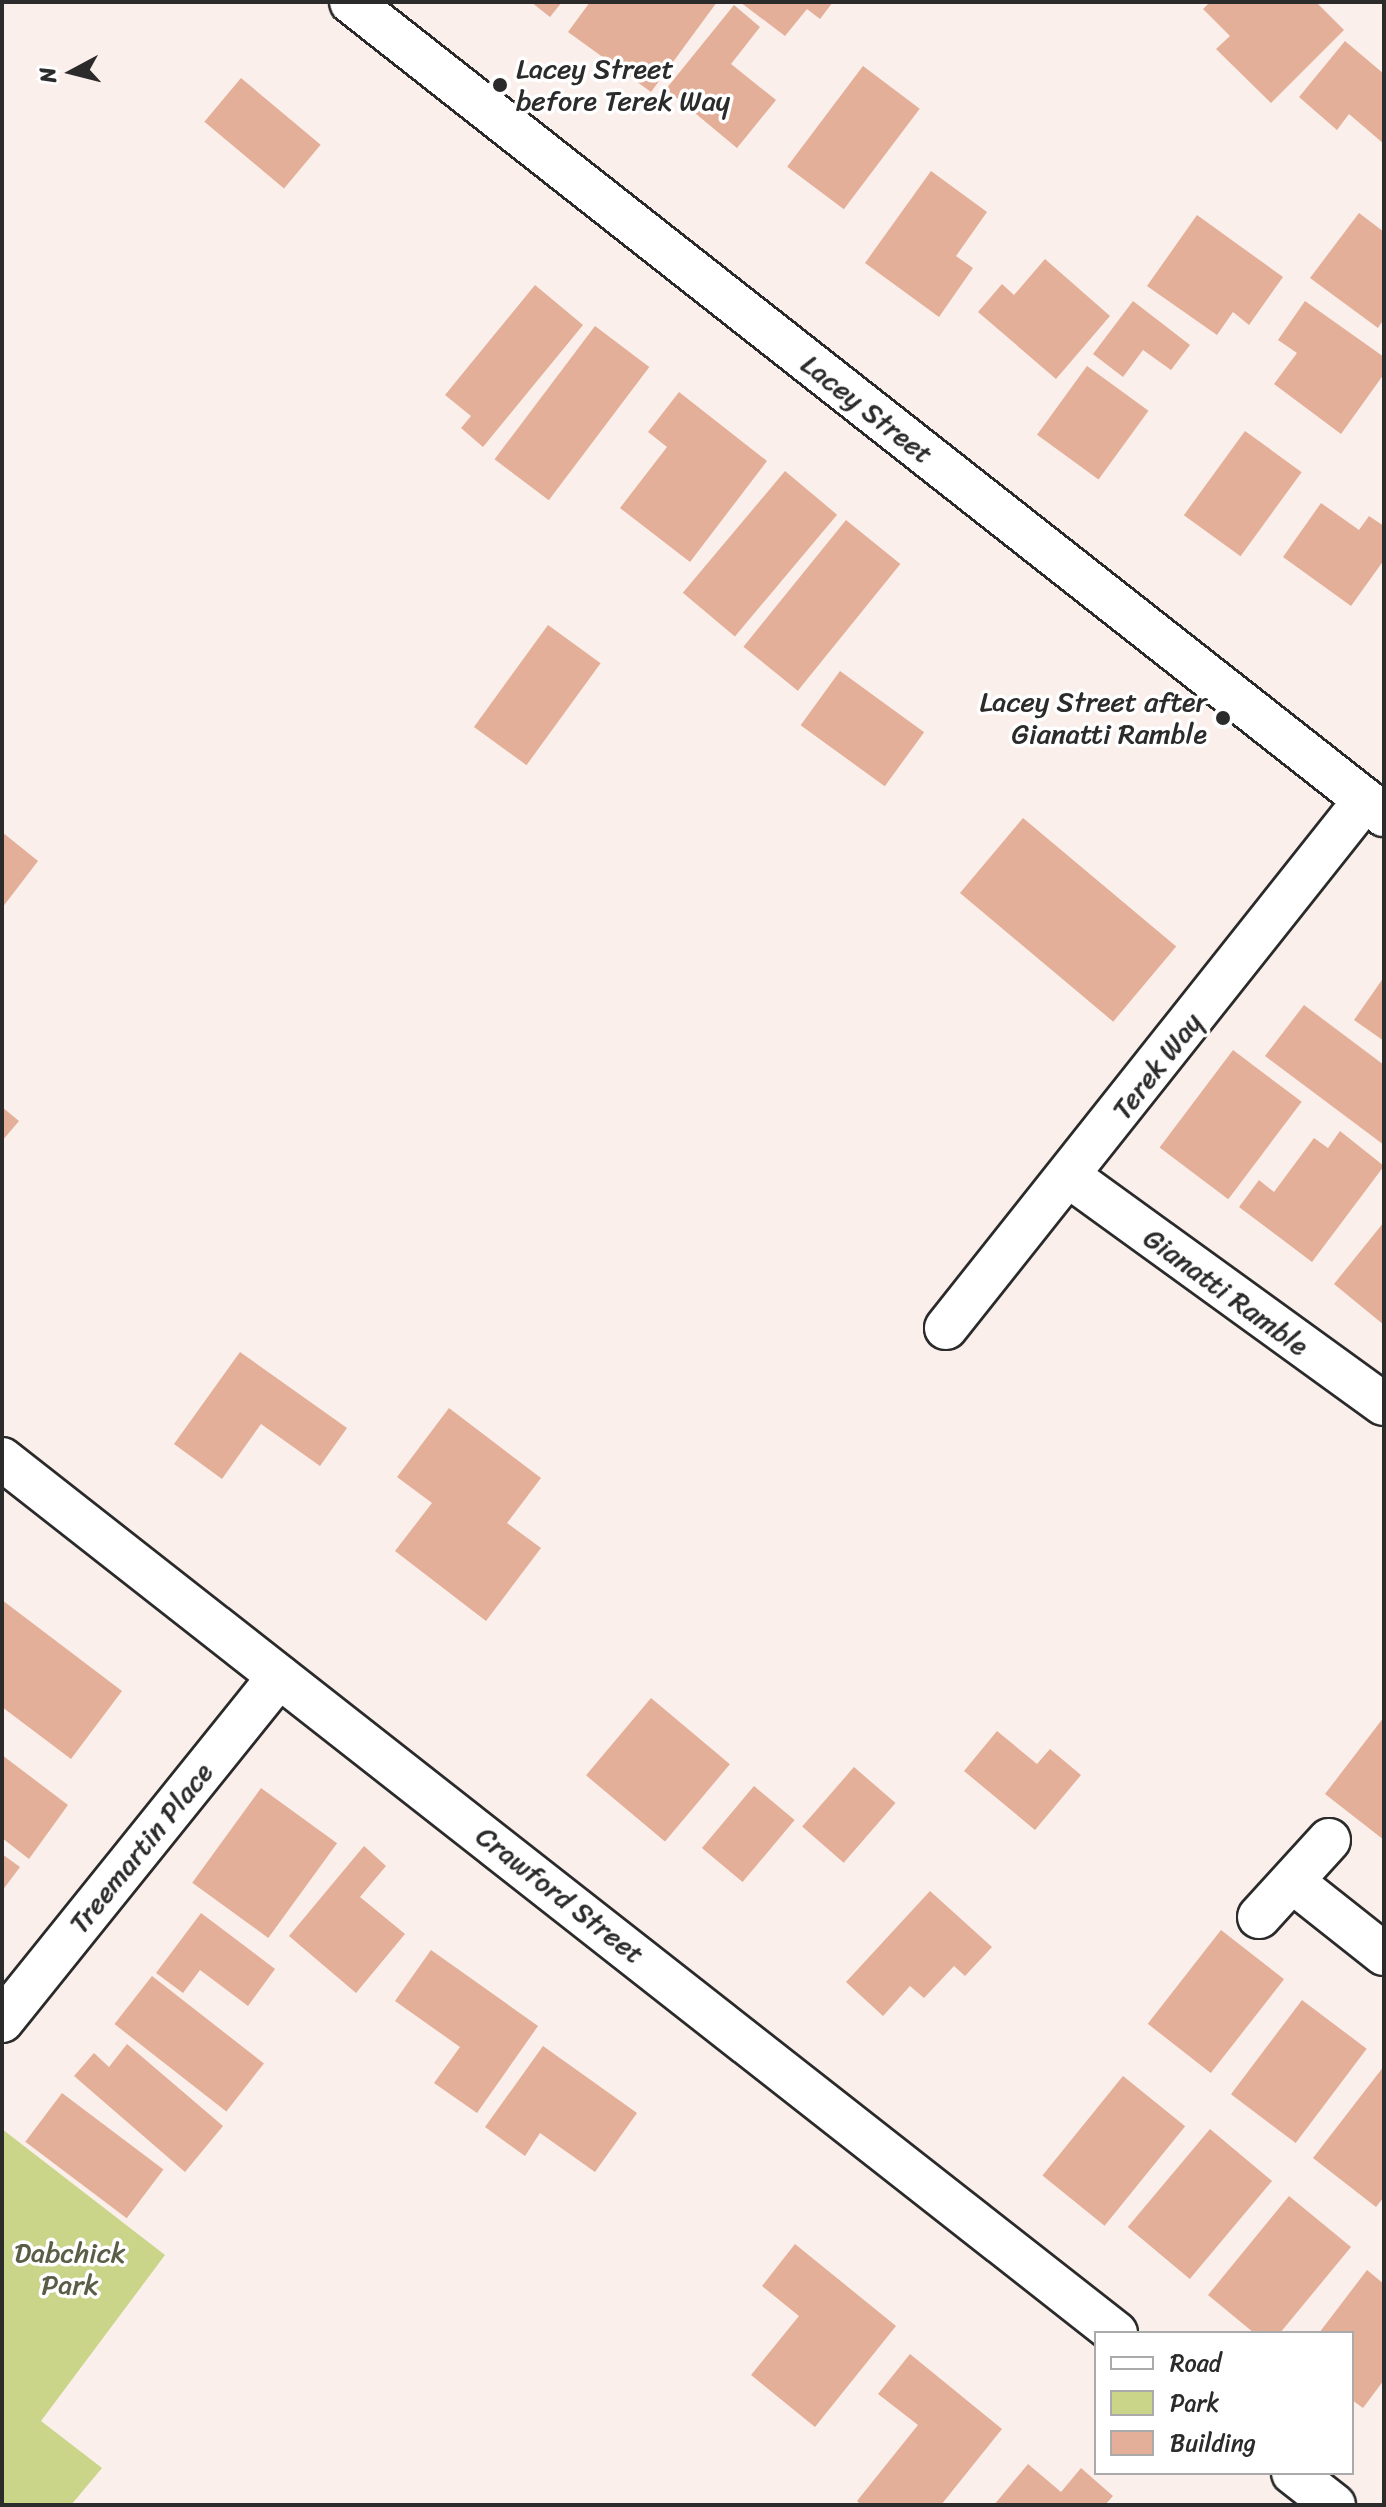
<!DOCTYPE html>
<style>
body{margin:0}
#map{position:relative;width:1386px;height:2507px;overflow:hidden;background:#faefea;font-family:Sriracha,sans-serif}
div>[style]{position:absolute}
[style*='--x']{left:calc(var(--x)*1px);top:calc(var(--y)*1px);width:calc(var(--w)*1px);rotate:calc(var(--a)*1deg)}
.green>*{inset:0;background:#cad589}
.building>*{inset:0;background:#e4af98;transform-origin:0 0}
.roads{filter:drop-shadow(2px 0 #2b2b2b) drop-shadow(-2px 0 #2b2b2b) drop-shadow(0 2px #2b2b2b) drop-shadow(0 -2px #2b2b2b)}
.minor>*{height:42px;margin:-21px;padding:0 21px;transform-origin:21px;border-radius:21px;background:#fff}
.dots>*{width:22px;height:22px;translate:-50% -50%;box-sizing:border-box;border:4px solid #fff;border-radius:50%}
span{translate:-50% -50%;white-space:nowrap;text-align:center;line-height:1.15;-webkit-text-stroke:7px #fff;paint-order:stroke}
.poi-label{font-size:28px;color:#2b2b2b}
.left{translate:0 -50%;text-align:left}
.right{translate:-100% -50%;text-align:right}
.street-label{font-size:28px;color:#2b2b2b}
.park-label{font-size:28px;color:#5b5e47}
.frame{position:absolute;inset:0;border:4px solid #2b2b2b;pointer-events:none}
.legend{position:absolute;left:1094px;top:2331px;width:260px;height:144px;box-sizing:border-box;background:#fff;border:2px solid #aaa;margin:0;padding:10px 14px;list-style:none;font-size:24px;color:#2b2b2b}
.legend li{display:flex;align-items:center;gap:16px;height:40px}
.legend b{width:40px;border:2px solid #aaa}
.north{position:absolute;left:32px;top:32px;width:80px;height:80px;-webkit-text-stroke:6px #fff;paint-order:stroke;rotate:263deg;font-size:22px;font-weight:700;line-height:32px;text-align:center;color:#2b2b2b}
.north::after{content:'';display:block;margin:auto;width:28px;height:36px;background:#2b2b2b;clip-path:polygon(50% 0,100% 100%,50% 72%,0 100%)}
</style>
<div id="map">
<div class="green">
<div style="clip-path:polygon(2px 2129px,165px 2255px,41px 2421px,102px 2468px,71px 2505px,2px 2505px)"></div>
</div>
<div class="building">
<div style="clip-path:polygon(531px 2px,562px 2px,550px 17px)"></div>
<div style="clip-path:polygon(590px 2px,717px 2px,651px 92px,568px 32px)"></div>
<div style="clip-path:polygon(740px 2px,833px 2px,820px 19px,807px 9px,785px 36px)"></div>
<div style="clip-path:polygon(1210px 2px,1316px 2px,1344px 30px,1271px 103px,1216px 49px,1230px 36px,1203px 9px)"></div>
<div style="clip-path:polygon(734px 5px,760px 27px,731px 64px,776px 100px,737px 148px,666px 89px)"></div>
<div style="clip-path:polygon(1345px 41px,1384px 74px,1384px 144px,1349px 114px,1337px 130px,1299px 97px)"></div>
<div style="left:863px;top:66px;width:71px;height:126px;rotate:37deg"></div>
<div style="left:241px;top:78px;width:104px;height:57px;rotate:40deg"></div>
<div style="clip-path:polygon(931px 171px,987px 212px,956px 256px,973px 268px,939px 317px,865px 263px)"></div>
<div style="clip-path:polygon(1359px 213px,1384px 232px,1384px 319px,1378px 328px,1310px 278px)"></div>
<div style="clip-path:polygon(1197px 215px,1283px 277px,1249px 325px,1233px 312px,1217px 335px,1147px 286px)"></div>
<div style="clip-path:polygon(1045px 259px,1110px 316px,1056px 379px,978px 312px,1002px 284px,1014px 295px)"></div>
<div style="clip-path:polygon(535px 285px,583px 325px,483px 447px,461px 428px,471px 416px,445px 395px)"></div>
<div style="clip-path:polygon(1133px 301px,1190px 345px,1171px 370px,1143px 350px,1123px 377px,1093px 354px)"></div>
<div style="clip-path:polygon(1305px 301px,1384px 357px,1384px 374px,1341px 434px,1274px 384px,1297px 353px,1278px 340px)"></div>
<div style="left:595px;top:326px;width:68px;height:167px;rotate:37deg"></div>
<div style="left:1087px;top:366px;width:76px;height:85px;rotate:36deg"></div>
<div style="clip-path:polygon(679px 392px,767px 461px,690px 562px,620px 508px,667px 447px,648px 432px)"></div>
<div style="left:1245px;top:431px;width:70px;height:104px;rotate:36deg"></div>
<div style="left:785px;top:471px;width:68px;height:159px;rotate:40deg"></div>
<div style="clip-path:polygon(1321px 503px,1359px 530px,1369px 516px,1384px 526px,1384px 560px,1351px 606px,1283px 557px)"></div>
<div style="left:846px;top:520px;width:70px;height:163px;rotate:39deg"></div>
<div style="left:548px;top:625px;width:65px;height:126px;rotate:36deg"></div>
<div style="left:840px;top:671px;width:104px;height:67px;rotate:36deg"></div>
<div style="left:1023px;top:818px;width:200px;height:98px;rotate:40deg"></div>
<div style="clip-path:polygon(2px 832px,38px 861px,2px 908px)"></div>
<div style="clip-path:polygon(1384px 977px,1384px 1041px,1354px 1020px)"></div>
<div style="clip-path:polygon(1304px 1005px,1384px 1065px,1384px 1145px,1265px 1056px)"></div>
<div style="left:1233px;top:1050px;width:86px;height:122px;rotate:37deg"></div>
<div style="clip-path:polygon(2px 1107px,19px 1121px,2px 1141px)"></div>
<div style="clip-path:polygon(1340px 1131px,1384px 1166px,1312px 1262px,1239px 1207px,1259px 1180px,1274px 1192px,1314px 1138px,1328px 1148px)"></div>
<div style="clip-path:polygon(1384px 1222px,1384px 1325px,1334px 1284px)"></div>
<div style="clip-path:polygon(240px 1352px,347px 1428px,320px 1466px,261px 1424px,222px 1479px,174px 1444px)"></div>
<div style="clip-path:polygon(449px 1408px,541px 1478px,507px 1523px,541px 1548px,486px 1621px,395px 1551px,432px 1503px,397px 1477px)"></div>
<div style="clip-path:polygon(2px 1600px,122px 1691px,71px 1759px,2px 1707px)"></div>
<div style="left:651px;top:1698px;width:103px;height:101px;rotate:40deg"></div>
<div style="clip-path:polygon(1384px 1717px,1384px 1840px,1325px 1794px)"></div>
<div style="clip-path:polygon(997px 1731px,1037px 1764px,1050px 1749px,1081px 1775px,1035px 1830px,964px 1771px)"></div>
<div style="clip-path:polygon(2px 1755px,68px 1805px,29px 1859px,2px 1838px)"></div>
<div style="left:854px;top:1767px;width:55px;height:79px;rotate:41deg"></div>
<div style="left:754px;top:1786px;width:53px;height:81px;rotate:40deg"></div>
<div style="left:261px;top:1788px;width:94px;height:117px;rotate:36deg"></div>
<div style="clip-path:polygon(364px 1846px,386px 1866px,360px 1897px,405px 1934px,356px 1993px,289px 1936px)"></div>
<div style="clip-path:polygon(2px 1854px,20px 1867px,2px 1891px)"></div>
<div style="clip-path:polygon(930px 1891px,992px 1947px,965px 1976px,954px 1966px,924px 1998px,910px 1986px,883px 2016px,846px 1982px)"></div>
<div style="clip-path:polygon(201px 1913px,275px 1969px,248px 2006px,200px 1970px,183px 1993px,156px 1973px)"></div>
<div style="left:1221px;top:1930px;width:80px;height:119px;rotate:38deg"></div>
<div style="clip-path:polygon(431px 1950px,538px 2026px,477px 2113px,434px 2083px,460px 2047px,395px 2001px)"></div>
<div style="left:152px;top:1976px;width:142px;height:61px;rotate:38deg"></div>
<div style="left:1302px;top:2000px;width:81px;height:118px;rotate:37deg"></div>
<div style="clip-path:polygon(127px 2044px,223px 2126px,185px 2172px,74px 2076px,94px 2053px,109px 2067px)"></div>
<div style="clip-path:polygon(543px 2046px,637px 2113px,595px 2172px,540px 2133px,525px 2156px,485px 2127px)"></div>
<div style="clip-path:polygon(1384px 2066px,1384px 2197px,1376px 2207px,1313px 2158px)"></div>
<div style="left:1123px;top:2076px;width:80px;height:128px;rotate:39deg"></div>
<div style="left:62px;top:2093px;width:127px;height:61px;rotate:37deg"></div>
<div style="left:1210px;top:2129px;width:81px;height:128px;rotate:40deg"></div>
<div style="clip-path:polygon(1289px 2196px,1351px 2247px,1280px 2333px,1254px 2333px,1208px 2295px)"></div>
<div style="clip-path:polygon(795px 2244px,896px 2326px,815px 2427px,751px 2375px,799px 2316px,762px 2286px)"></div>
<div style="clip-path:polygon(1367px 2270px,1384px 2284px,1384px 2380px,1363px 2408px,1352px 2400px,1352px 2333px,1319px 2333px)"></div>
<div style="clip-path:polygon(910px 2354px,1002px 2429px,941px 2505px,861px 2505px,857px 2501px,918px 2425px,878px 2394px)"></div>
<div style="clip-path:polygon(1028px 2464px,1061px 2492px,1081px 2468px,1113px 2496px,1105px 2505px,994px 2505px)"></div>
</div>
<div class="roads">
<div class="minor">
<div style="--x:351;--y:2;--w:1315;--a:38.2"></div>
<div style="--x:1070;--y:1177;--w:387;--a:35.9"></div>
<div style="--x:946;--y:1328;--w:674;--a:-51.57"></div>
<div style="--x:2;--y:1459;--w:1416;--a:38.12"></div>
<div style="--x:1293;--y:1882;--w:116;--a:38.4"></div>
<div style="--x:1259;--y:1917;--w:104;--a:-47.7"></div>
<div style="--x:2;--y:2021;--w:442;--a:-51.2"></div>
<div style="--x:1293;--y:2473;--w:52;--a:38"></div>
</div>
</div>
<div class="dots">
<div style="left:500px;top:85px;background:#2b2b2b"></div>
<div style="left:1223px;top:718px;background:#2b2b2b"></div>
</div>
<div class="poi-label">
<span class="left" style="left:516px;top:85px">Lacey Street<br>before Terek Way</span>
<span class="right" style="left:1207px;top:718px">Lacey Street after<br>Gianatti Ramble</span>
</div>
<div class="street-label">
<span style="left:867px;top:409px;rotate:38deg">Lacey Street</span>
<span style="left:1157px;top:1066px;rotate:-52deg">Terek Way</span>
<span style="left:1226px;top:1292px;rotate:36deg">Gianatti Ramble</span>
<span style="left:141px;top:1848px;rotate:-51deg">Treemartin Place</span>
<span style="left:560px;top:1895px;rotate:38deg">Crawford Street</span>
</div>
<div class="park-label">
<span style="left:70px;top:2269px">Dabchick<br>Park</span>
</div>
<div class="frame"></div>
<ul class="legend">
<li><b style="height:10px;background:#fff"></b>Road</li>
<li><b style="height:22px;background:#cad589"></b>Park</li>
<li><b style="height:22px;background:#e4af98"></b>Building</li>
</ul>
<div class="north">N</div>
</div>
